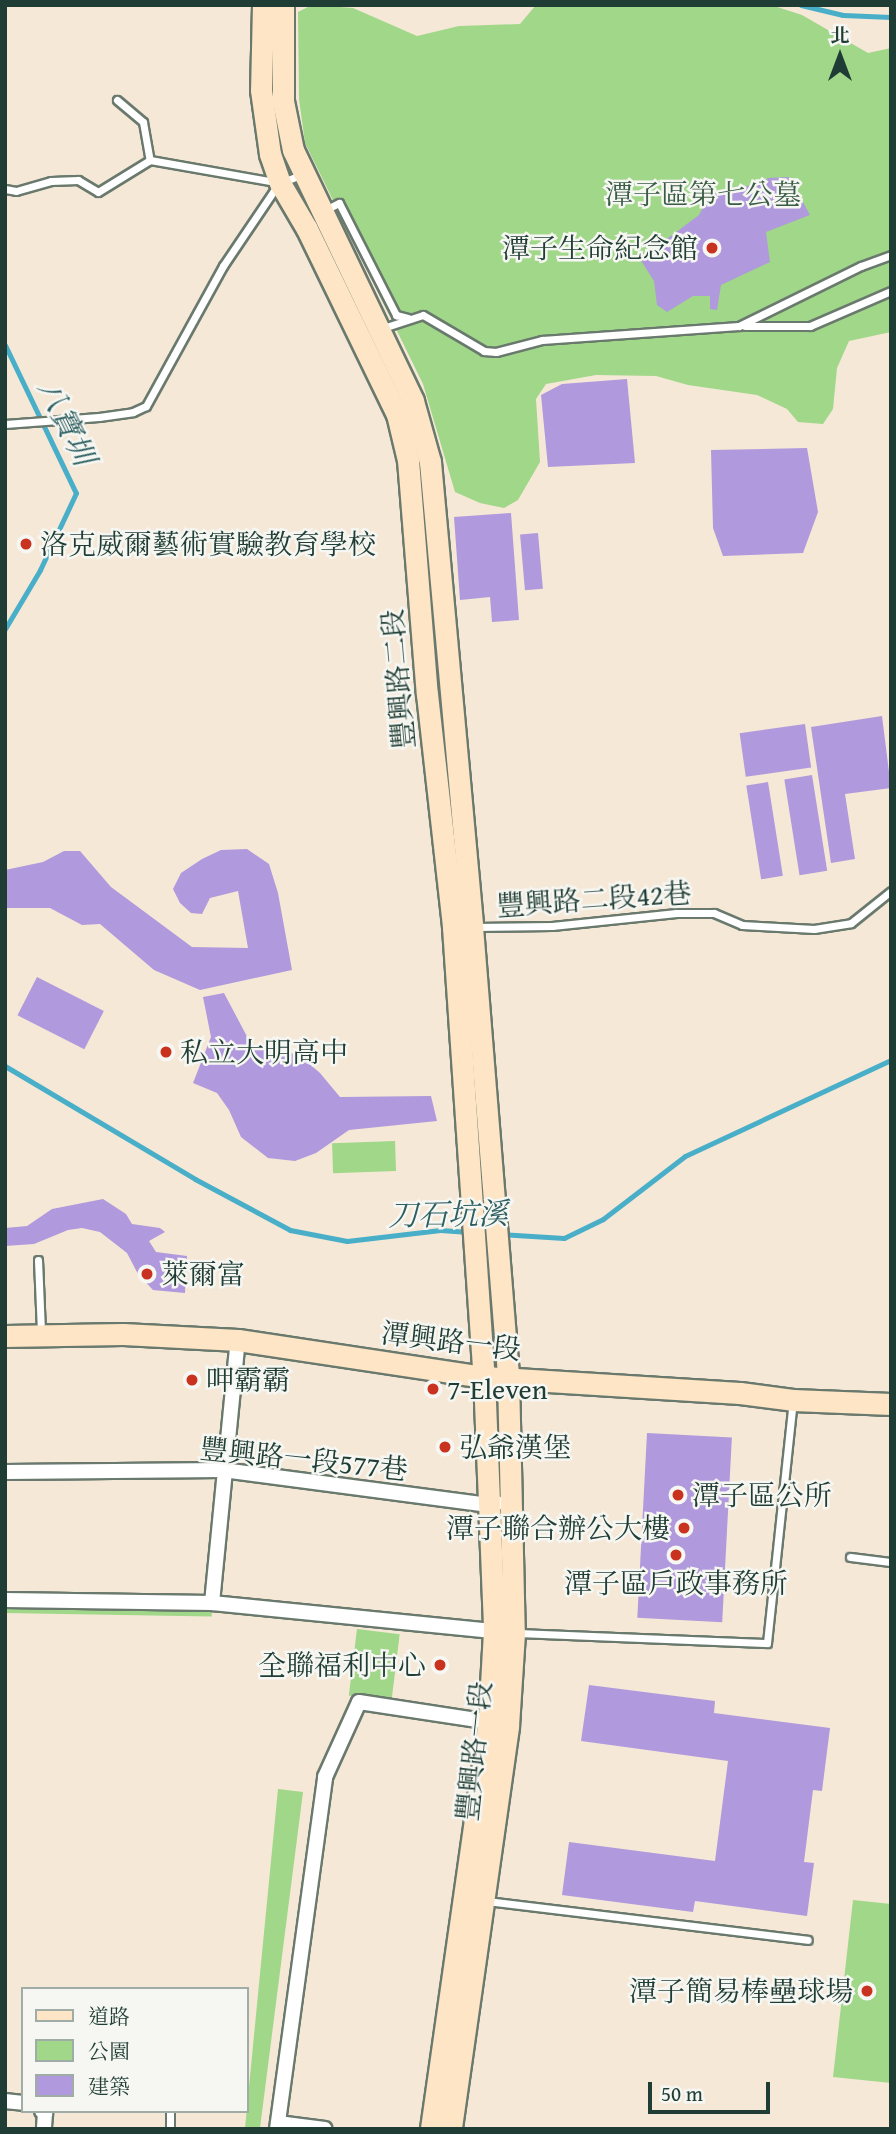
<!DOCTYPE html>
<meta charset="utf-8">
<style>
body{margin:0}
#map{position:relative;width:896px;height:2134px;overflow:hidden;background:#f5e8d7;font-family:"Gentium Book Plus","Noto Serif TC",serif}
div>[style]{position:absolute}
[style*='--x']{left:calc(var(--x)*1px);top:calc(var(--y)*1px);width:calc(var(--w)*1px);rotate:calc(var(--a)*1deg)}
.green>*{inset:0;background:#a0d789;transform-origin:0 0}
.stream>*{height:5px;margin:-2.5px;padding:0 2.5px;transform-origin:2.5px;border-radius:2.5px;background:#49aec8}
.building>*{inset:0;background:#b099dc;transform-origin:0 0}
.roads{filter:drop-shadow(2px 0 #6a796d) drop-shadow(-2px 0 #6a796d) drop-shadow(0 2px #6a796d) drop-shadow(0 -2px #6a796d)}
.lane>*{height:7px;margin:-3.5px;padding:0 3.5px;transform-origin:3.5px;border-radius:3.5px;background:#fff}
.street>*{height:14px;margin:-7px;padding:0 7px;transform-origin:7px;border-radius:7px;background:#fff}
.secondary>*{height:21px;margin:-10.5px;padding:0 10.5px;transform-origin:10.5px;border-radius:10.5px;background:#fde5c5}
.dots>*{width:19px;height:19px;translate:-50% -50%;box-sizing:border-box;border:4px solid #f6f6f2;border-radius:50%}
span{translate:-50% -50%;white-space:nowrap;text-align:center;line-height:1.15;-webkit-text-stroke:5px #f6f6f2;paint-order:stroke}
.park-label{font-size:28px;color:#395c45}
.poi-label{font-size:28px;color:#1f3d34}
.right{translate:-100% -50%;text-align:right}
.left{translate:0 -50%;text-align:left}
.street-label{font-size:28px;color:#1f3d34}
.water-label{font-size:30px;color:#2c5f60;font-style:italic}
.frame{position:absolute;inset:0;border:7px solid #1f3d34;pointer-events:none}
.legend{position:absolute;left:21px;top:1987px;width:228px;height:126px;box-sizing:border-box;background:#f6f6f2;border:2px solid #a0aca6;margin:0;padding:9px 12px;list-style:none;font-size:21px;color:#1f3d34}
.legend li{display:flex;align-items:center;gap:14px;height:35px}
.legend b{width:35px;border:2px solid #a0aca6}
.north{position:absolute;left:805px;top:21px;width:70px;height:70px;-webkit-text-stroke:5px #f6f6f2;paint-order:stroke;rotate:0deg;font-size:19px;font-weight:700;line-height:28px;text-align:center;color:#1f3d34}
.north::after{content:'';display:block;margin:auto;width:24px;height:32px;background:#1f3d34;clip-path:polygon(50% 0,100% 100%,50% 72%,0 100%)}
.scale{position:absolute;left:648px;top:2082px;width:122px;height:32px;box-sizing:border-box;border:4px solid #1f3d34;border-top:0;padding-left:9px;font-size:21px;line-height:24px;white-space:nowrap;color:#1f3d34;-webkit-text-stroke:5px #f6f6f2;paint-order:stroke}
</style>
<div id="map">
<div class="green">
<div style="clip-path:polygon(312px 5px,353px 8px,417px 36px,459px 26px,520px 24px,536px 5px,771px 5px,802px 15px,868px 53px,891px 48px,891px 332px,849px 341px,837px 368px,833px 409px,823px 424px,798px 422px,787px 409px,757px 395px,688px 385px,656px 376px,596px 375px,546px 384px,536px 399px,540px 462px,518px 500px,504px 508px,480px 503px,455px 492px,423px 384px,305px 143px,299px 99px,298px 12px)"></div>
<div style="left:395px;top:1141px;width:30px;height:63px;rotate:88deg"></div>
<div style="left:5px;top:1600px;width:207px;height:13px;rotate:1deg"></div>
<div style="left:357px;top:1629px;width:43px;height:67px;rotate:7deg"></div>
<div style="clip-path:polygon(278px 1789px,303px 1792px,260px 2128px,245px 2128px)"></div>
<div style="clip-path:polygon(853px 1900px,891px 1904px,891px 2083px,833px 2077px)"></div>
</div>
<div class="stream">
<div style="--x:801;--y:5;--w:43;--a:13.4"></div>
<div style="--x:843;--y:15;--w:48;--a:2.4"></div>
<div style="--x:5;--y:345;--w:164;--a:64.4"></div>
<div style="--x:76;--y:493;--w:85;--a:115.1"></div>
<div style="--x:40;--y:570;--w:69;--a:120.7"></div>
<div style="--x:5;--y:1066;--w:221;--a:30.7"></div>
<div style="--x:195;--y:1179;--w:108;--a:28.2"></div>
<div style="--x:290;--y:1230;--w:58;--a:10.9"></div>
<div style="--x:347;--y:1241;--w:94;--a:-6.7"></div>
<div style="--x:440;--y:1230;--w:29;--a:4"></div>
<div style="--x:500;--y:1234;--w:64;--a:3.6"></div>
<div style="--x:564;--y:1238;--w:43;--a:-26"></div>
<div style="--x:603;--y:1219;--w:103;--a:-37.5"></div>
<div style="--x:685;--y:1156;--w:227;--a:-25"></div>
</div>
<div class="building">
<div style="clip-path:polygon(789px 177px,810px 215px,766px 232px,770px 262px,721px 285px,717px 310px,710px 309px,710px 296px,693px 296px,667px 312px,657px 305px,654px 281px,640px 259px,699px 215px,708px 198px,718px 192px,762px 183px,768px 178px)"></div>
<div style="clip-path:polygon(627px 379px,635px 463px,548px 467px,541px 395px,562px 384px)"></div>
<div style="clip-path:polygon(807px 448px,818px 512px,803px 553px,723px 556px,713px 528px,711px 450px)"></div>
<div style="clip-path:polygon(511px 513px,519px 620px,492px 622px,490px 597px,460px 600px,454px 517px)"></div>
<div style="left:538px;top:533px;width:56px;height:18px;rotate:85deg"></div>
<div style="clip-path:polygon(882px 716px,891px 788px,845px 794px,855px 859px,831px 863px,811px 727px)"></div>
<div style="left:805px;top:724px;width:44px;height:66px;rotate:82deg"></div>
<div style="left:812px;top:775px;width:97px;height:28px;rotate:81deg"></div>
<div style="left:768px;top:782px;width:95px;height:22px;rotate:81deg"></div>
<div style="clip-path:polygon(247px 849px,269px 864px,278px 893px,292px 970px,200px 990px,154px 970px,100px 924px,82px 925px,50px 908px,5px 908px,5px 870px,43px 862px,64px 851px,80px 851px,111px 887px,192px 947px,248px 948px,238px 891px,210px 898px,202px 914px,191px 913px,180px 903px,173px 889px,181px 873px,202px 859px,221px 850px)"></div>
<div style="left:37px;top:977px;width:75px;height:43px;rotate:27deg"></div>
<div style="clip-path:polygon(224px 993px,251px 1044px,299px 1055px,320px 1073px,340px 1097px,431px 1096px,437px 1121px,349px 1130px,316px 1153px,295px 1161px,268px 1158px,241px 1137px,229px 1110px,217px 1093px,193px 1083px,211px 1037px,203px 997px)"></div>
<div style="clip-path:polygon(103px 1199px,126px 1214px,132px 1224px,160px 1228px,165px 1232px,149px 1241px,156px 1252px,187px 1256px,185px 1293px,153px 1290px,138px 1274px,127px 1253px,100px 1232px,82px 1228px,68px 1230px,34px 1244px,5px 1246px,5px 1228px,27px 1226px,52px 1209px)"></div>
<div style="left:647px;top:1433px;width:85px;height:185px;rotate:3deg"></div>
<div style="clip-path:polygon(589px 1685px,715px 1701px,714px 1713px,830px 1728px,822px 1791px,813px 1790px,804px 1862px,814px 1863px,807px 1916px,695px 1901px,693px 1912px,562px 1895px,569px 1842px,715px 1861px,728px 1761px,581px 1741px)"></div>
</div>
<div class="roads">
<div class="lane">
<div style="--x:117;--y:100;--w:34;--a:40"></div>
<div style="--x:143;--y:122;--w:39;--a:80"></div>
<div style="--x:150;--y:160;--w:132;--a:10"></div>
<div style="--x:280;--y:183;--w:25;--a:-21"></div>
<div style="--x:5;--y:189;--w:11;--a:10"></div>
<div style="--x:16;--y:191;--w:36;--a:-16"></div>
<div style="--x:51;--y:181;--w:27;--a:-2"></div>
<div style="--x:78;--y:180;--w:23;--a:31"></div>
<div style="--x:98;--y:192;--w:61;--a:-31.6"></div>
<div style="--x:323;--y:211;--w:18;--a:-27"></div>
<div style="--x:339;--y:203;--w:126;--a:63"></div>
<div style="--x:396;--y:315;--w:12;--a:14"></div>
<div style="--x:745;--y:326;--w:65;--a:0"></div>
<div style="--x:810;--y:326;--w:88;--a:-23.4"></div>
<div style="--x:383;--y:328;--w:42;--a:-18"></div>
<div style="--x:423;--y:315;--w:71;--a:30.5"></div>
<div style="--x:484;--y:351;--w:12;--a:5"></div>
<div style="--x:496;--y:352;--w:48;--a:-14.6"></div>
<div style="--x:542;--y:340;--w:197;--a:-4.1"></div>
<div style="--x:739;--y:326;--w:136;--a:-26.2"></div>
<div style="--x:861;--y:266;--w:32;--a:-20"></div>
<div style="--x:5;--y:424;--w:94;--a:-4.3"></div>
<div style="--x:99;--y:417;--w:34;--a:-8"></div>
<div style="--x:133;--y:412;--w:14;--a:-25"></div>
<div style="--x:146;--y:406;--w:160;--a:-61.2"></div>
<div style="--x:223;--y:266;--w:97;--a:-56"></div>
<div style="--x:475;--y:927;--w:77;--a:-0.7"></div>
<div style="--x:552;--y:926;--w:125;--a:-6"></div>
<div style="--x:676;--y:913;--w:38;--a:0"></div>
<div style="--x:714;--y:913;--w:30;--a:23"></div>
<div style="--x:742;--y:925;--w:72;--a:3.2"></div>
<div style="--x:814;--y:929;--w:37;--a:-9"></div>
<div style="--x:851;--y:923;--w:51;--a:-38.7"></div>
<div style="--x:38;--y:1260;--w:73;--a:87.6"></div>
<div style="--x:850;--y:1557;--w:41;--a:7"></div>
<div style="--x:515;--y:1633;--w:252;--a:2.3"></div>
<div style="--x:767;--y:1643;--w:243;--a:-83.9"></div>
<div style="--x:486;--y:1901;--w:324;--a:6.9"></div>
<div style="--x:170;--y:2129;--w:18;--a:-90"></div>
</div>
<div class="street">
<div style="--x:5;--y:1472;--w:218;--a:-0.5"></div>
<div style="--x:223;--y:1470;--w:268;--a:7.5"></div>
<div style="--x:489;--y:1505;--w:8;--a:-14"></div>
<div style="--x:5;--y:1600;--w:207;--a:0.8"></div>
<div style="--x:212;--y:1603;--w:292;--a:5.7"></div>
<div style="--x:212;--y:1603;--w:264;--a:-84.4"></div>
<div style="--x:5;--y:2101;--w:18;--a:6"></div>
<div style="--x:42;--y:2111;--w:4;--a:34"></div>
<div style="--x:45;--y:2113;--w:16;--a:94"></div>
<div style="--x:278;--y:2123;--w:47;--a:7.3"></div>
<div style="--x:277;--y:2129;--w:355;--a:-82.2"></div>
<div style="--x:325;--y:1777;--w:82;--a:-65.6"></div>
<div style="--x:359;--y:1702;--w:140;--a:8.7"></div>
</div>
<div class="secondary">
<div style="--x:263;--y:5;--w:85;--a:91.3"></div>
<div style="--x:261;--y:90;--w:65;--a:82"></div>
<div style="--x:270;--y:154;--w:31;--a:71"></div>
<div style="--x:280;--y:183;--w:53;--a:59.6"></div>
<div style="--x:307;--y:229;--w:206;--a:64.1"></div>
<div style="--x:397;--y:414;--w:47;--a:76.6"></div>
<div style="--x:408;--y:460;--w:235;--a:85.4"></div>
<div style="--x:427;--y:694;--w:234;--a:83.6"></div>
<div style="--x:453;--y:927;--w:451;--a:86.1"></div>
<div style="--x:484;--y:1377;--w:254;--a:87.7"></div>
<div style="--x:494;--y:1631;--w:90;--a:93.2"></div>
<div style="--x:489;--y:1721;--w:412;--a:98.1"></div>
<div style="--x:283;--y:5;--w:96;--a:90"></div>
<div style="--x:283;--y:101;--w:50;--a:78.5"></div>
<div style="--x:293;--y:150;--w:278;--a:64.4"></div>
<div style="--x:413;--y:401;--w:63;--a:74.4"></div>
<div style="--x:430;--y:462;--w:467;--a:84.8"></div>
<div style="--x:472;--y:927;--w:451;--a:85.4"></div>
<div style="--x:508;--y:1377;--w:256;--a:88.7"></div>
<div style="--x:514;--y:1633;--w:94;--a:93.7"></div>
<div style="--x:508;--y:1727;--w:406;--a:98.1"></div>
<div style="--x:5;--y:1336;--w:118;--a:-1"></div>
<div style="--x:123;--y:1334;--w:115;--a:3"></div>
<div style="--x:238;--y:1340;--w:249;--a:8.6"></div>
<div style="--x:484;--y:1377;--w:256;--a:3.6"></div>
<div style="--x:740;--y:1393;--w:53;--a:7.5"></div>
<div style="--x:793;--y:1400;--w:98;--a:2.3"></div>
</div>
</div>
<div class="dots">
<div style="left:712px;top:248px;background:#c8321e"></div>
<div style="left:26px;top:544px;background:#c8321e"></div>
<div style="left:166px;top:1052px;background:#c8321e"></div>
<div style="left:147px;top:1274px;background:#c8321e"></div>
<div style="left:192px;top:1380px;background:#c8321e"></div>
<div style="left:433px;top:1389px;background:#c8321e"></div>
<div style="left:445px;top:1447px;background:#c8321e"></div>
<div style="left:678px;top:1495px;background:#c8321e"></div>
<div style="left:684px;top:1528px;background:#c8321e"></div>
<div style="left:676px;top:1555px;background:#c8321e"></div>
<div style="left:440px;top:1665px;background:#c8321e"></div>
<div style="left:867px;top:1991px;background:#c8321e"></div>
</div>
<div class="park-label">
<span style="left:703px;top:194px">潭子區第七公墓</span>
</div>
<div class="poi-label">
<span class="right" style="left:698px;top:248px">潭子生命紀念館</span>
<span class="left" style="left:40px;top:544px">洛克威爾藝術實驗教育學校</span>
<span class="left" style="left:180px;top:1052px">私立大明高中</span>
<span class="left" style="left:161px;top:1274px">萊爾富</span>
<span class="left" style="left:206px;top:1380px">呷霸霸</span>
<span class="left" style="left:447px;top:1389px">7-Eleven</span>
<span class="left" style="left:459px;top:1447px">弘爺漢堡</span>
<span class="left" style="left:692px;top:1495px">潭子區公所</span>
<span class="right" style="left:670px;top:1528px">潭子聯合辦公大樓</span>
<span style="left:676px;top:1583px">潭子區戶政事務所</span>
<span class="right" style="left:426px;top:1665px">全聯福利中心</span>
<span class="right" style="left:853px;top:1991px">潭子簡易棒壘球場</span>
</div>
<div class="street-label">
<span style="left:398px;top:679px;rotate:-95deg">豐興路二段</span>
<span style="left:594px;top:899px;rotate:-4deg">豐興路二段42巷</span>
<span style="left:451px;top:1341px;rotate:7deg">潭興路一段</span>
<span style="left:304px;top:1459px;rotate:6deg">豐興路一段577巷</span>
<span style="left:474px;top:1751px;rotate:-84deg">豐興路一段</span>
</div>
<div class="water-label">
<span style="left:67px;top:422px;rotate:64deg">八寶圳</span>
<span style="left:448px;top:1214px;rotate:-1deg">刀石坑溪</span>
</div>
<div class="frame"></div>
<ul class="legend">
<li><b style="height:9px;background:#fde5c5"></b>道路</li>
<li><b style="height:19px;background:#a0d789"></b>公園</li>
<li><b style="height:19px;background:#b099dc"></b>建築</li>
</ul>
<div class="north">北</div>
<div class="scale">50 m</div>
</div>
